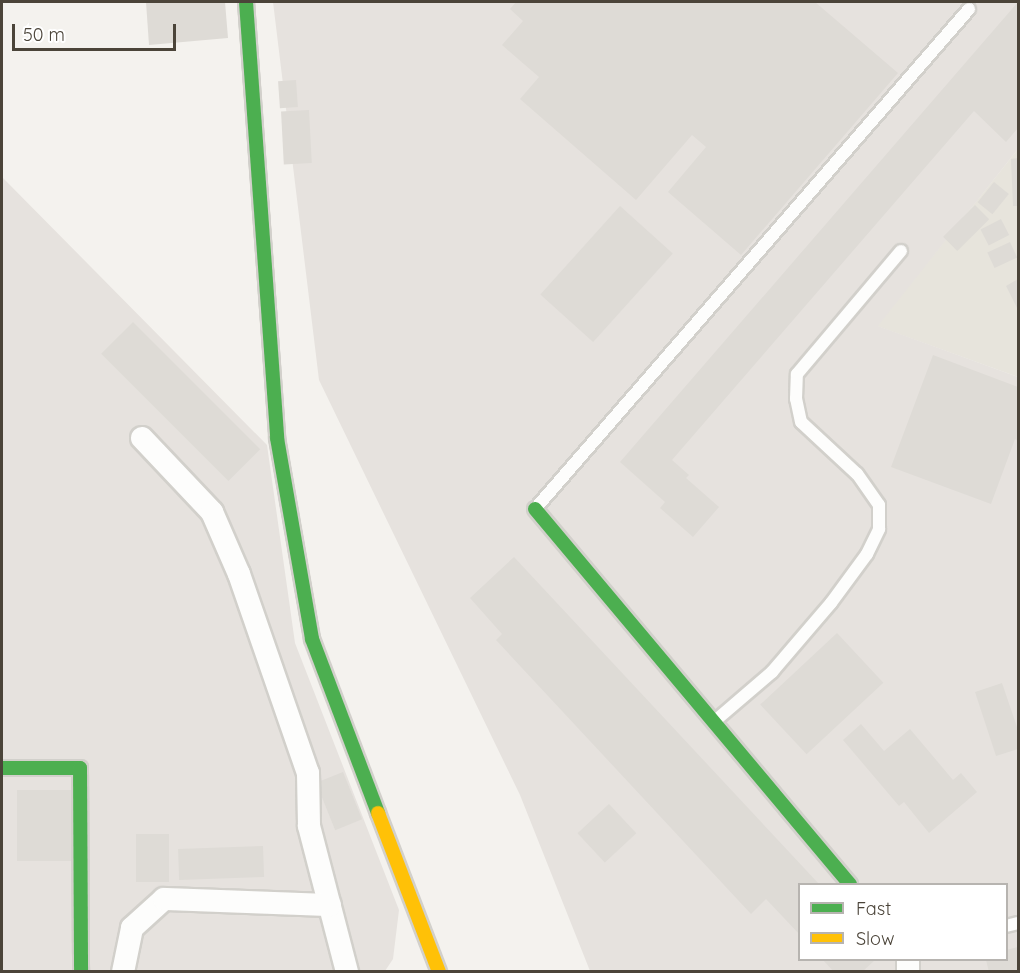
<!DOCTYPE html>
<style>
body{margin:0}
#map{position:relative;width:1020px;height:973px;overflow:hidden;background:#f4f2ee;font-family:Quicksand,sans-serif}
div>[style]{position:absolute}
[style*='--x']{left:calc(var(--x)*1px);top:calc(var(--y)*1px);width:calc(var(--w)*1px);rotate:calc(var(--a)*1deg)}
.residential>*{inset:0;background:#e7e4dc}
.industrial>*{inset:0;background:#e6e2de}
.building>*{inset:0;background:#dedbd6;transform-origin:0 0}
.roads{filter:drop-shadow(2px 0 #d2d0cb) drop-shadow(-2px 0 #d2d0cb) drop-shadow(0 2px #d2d0cb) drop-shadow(0 -2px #d2d0cb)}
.lane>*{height:12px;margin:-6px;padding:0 6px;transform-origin:6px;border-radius:6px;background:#fdfdfc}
.street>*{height:22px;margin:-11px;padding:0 11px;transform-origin:11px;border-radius:11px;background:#fdfdfc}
.fast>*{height:14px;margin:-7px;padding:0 7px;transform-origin:7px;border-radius:7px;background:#4caf50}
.slow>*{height:14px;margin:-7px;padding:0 7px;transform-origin:7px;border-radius:7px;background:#ffc107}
span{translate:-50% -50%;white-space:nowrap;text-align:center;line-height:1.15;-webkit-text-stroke:6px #fff;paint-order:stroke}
.frame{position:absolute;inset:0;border:3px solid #4b4439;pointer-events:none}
.legend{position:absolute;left:798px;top:883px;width:210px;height:78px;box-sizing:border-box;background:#fff;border:2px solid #b7b4b0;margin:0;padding:8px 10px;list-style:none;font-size:18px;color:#4b4439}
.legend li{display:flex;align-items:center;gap:12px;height:30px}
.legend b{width:30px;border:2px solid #b7b4b0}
.scale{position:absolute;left:12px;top:24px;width:164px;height:27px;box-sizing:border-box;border:3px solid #4b4439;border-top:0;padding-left:8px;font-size:18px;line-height:21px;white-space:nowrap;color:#4b4439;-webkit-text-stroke:4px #fff;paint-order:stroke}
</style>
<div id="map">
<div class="residential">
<div style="clip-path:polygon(1018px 149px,1018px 377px,877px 326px)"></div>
</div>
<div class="industrial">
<div style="clip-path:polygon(evenodd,273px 2px,1018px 2px,1018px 149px,878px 326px,1018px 377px,1018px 971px,590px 971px,520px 795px,319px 380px,273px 2px,800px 884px,1006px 884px,1006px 960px,800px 960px,800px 884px)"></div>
<div style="clip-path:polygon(2px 177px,267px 445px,295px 643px,399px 910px,393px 959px,385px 971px,2px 971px)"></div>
</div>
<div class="building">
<div style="clip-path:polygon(146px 2px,225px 2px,228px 38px,149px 45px)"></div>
<div style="clip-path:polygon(516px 2px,815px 2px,898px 73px,741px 255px,668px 192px,706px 147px,692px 135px,636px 200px,520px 99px,539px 77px,502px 45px,523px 21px,510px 9px)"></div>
<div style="clip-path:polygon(1018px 2px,1018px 128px,1006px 142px,974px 111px,672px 460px,689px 475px,686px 478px,719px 507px,693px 537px,660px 508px,665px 502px,620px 462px)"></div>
<div style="left:296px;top:80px;width:27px;height:18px;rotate:86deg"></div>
<div style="left:309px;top:110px;width:53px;height:28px;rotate:87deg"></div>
<div style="clip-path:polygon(1018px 158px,1018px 206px,1013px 206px,1011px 159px)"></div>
<div style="left:994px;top:182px;width:19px;height:26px;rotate:39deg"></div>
<div style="left:975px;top:205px;width:20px;height:45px;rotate:45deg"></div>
<div style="left:620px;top:206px;width:71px;height:119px;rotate:42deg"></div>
<div style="left:1001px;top:219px;width:18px;height:23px;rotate:63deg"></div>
<div style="left:1010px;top:242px;width:17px;height:25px;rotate:65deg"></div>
<div style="clip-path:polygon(1018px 279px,1018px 310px,1006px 286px)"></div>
<div style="left:133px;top:322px;width:180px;height:45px;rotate:45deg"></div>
<div style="clip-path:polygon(933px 355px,1018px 387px,1018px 441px,1015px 439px,991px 504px,891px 467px)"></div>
<div style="clip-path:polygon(514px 557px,819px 884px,800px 884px,800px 935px,766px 899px,751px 914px,496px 640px,502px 634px,470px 598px)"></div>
<div style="left:837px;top:633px;width:68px;height:105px;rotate:47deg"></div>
<div style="clip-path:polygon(1002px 683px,1018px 730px,1018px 749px,996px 756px,975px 692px)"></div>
<div style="clip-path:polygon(861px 724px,884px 751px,910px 729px,953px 780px,961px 773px,977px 792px,929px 833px,904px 802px,899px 806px,843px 740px)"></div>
<div style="left:343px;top:772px;width:51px;height:29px;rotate:68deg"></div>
<div style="left:17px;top:790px;width:55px;height:71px"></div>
<div style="left:609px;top:804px;width:40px;height:43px;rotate:47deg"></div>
<div style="left:136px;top:834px;width:33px;height:48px"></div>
<div style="left:263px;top:846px;width:31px;height:85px;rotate:88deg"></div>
<div style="clip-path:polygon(1018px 947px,1018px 972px,989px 972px,986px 960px,1006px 960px,1006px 950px)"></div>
<div style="clip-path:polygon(823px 960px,875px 960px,862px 972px,834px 972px)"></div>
</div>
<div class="roads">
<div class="lane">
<div style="--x:535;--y:509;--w:662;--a:-49.04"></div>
<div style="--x:716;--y:720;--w:74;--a:-40.6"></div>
<div style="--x:772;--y:672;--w:91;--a:-49.5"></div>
<div style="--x:831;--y:603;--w:61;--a:-53.7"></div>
<div style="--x:867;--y:554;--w:28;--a:-64"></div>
<div style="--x:879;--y:529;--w:24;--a:-90"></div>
<div style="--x:879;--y:505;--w:38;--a:-125"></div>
<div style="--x:857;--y:474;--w:76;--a:-137.1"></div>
<div style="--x:801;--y:422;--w:24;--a:-102"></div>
<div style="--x:796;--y:399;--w:25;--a:-88"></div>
<div style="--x:797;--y:374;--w:161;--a:-49.8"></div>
<div style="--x:1006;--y:926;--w:12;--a:-14"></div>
</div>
<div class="street">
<div style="--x:142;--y:438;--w:102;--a:46.6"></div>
<div style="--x:212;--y:512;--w:68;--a:66.5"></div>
<div style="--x:239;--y:574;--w:211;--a:70.9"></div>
<div style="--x:308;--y:773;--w:53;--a:88.9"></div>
<div style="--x:309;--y:826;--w:151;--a:75.4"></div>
<div style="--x:908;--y:960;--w:12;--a:90"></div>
<div style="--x:123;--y:972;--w:45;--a:-78.4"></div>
<div style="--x:132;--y:928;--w:43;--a:-42.2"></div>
<div style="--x:164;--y:899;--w:166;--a:2.1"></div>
</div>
<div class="fast">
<div style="--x:246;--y:2;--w:437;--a:85.9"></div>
<div style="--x:277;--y:438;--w:204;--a:80.1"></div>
<div style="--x:312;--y:639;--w:186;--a:69.2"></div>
<div style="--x:535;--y:509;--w:490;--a:50"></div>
<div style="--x:2;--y:768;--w:78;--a:0"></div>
<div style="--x:80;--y:768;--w:204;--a:89.7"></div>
</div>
<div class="slow">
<div style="--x:378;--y:813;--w:170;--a:69"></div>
</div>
</div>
<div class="frame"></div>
<ul class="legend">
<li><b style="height:8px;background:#4caf50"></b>Fast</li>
<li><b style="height:8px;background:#ffc107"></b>Slow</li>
</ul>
<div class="scale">50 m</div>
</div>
